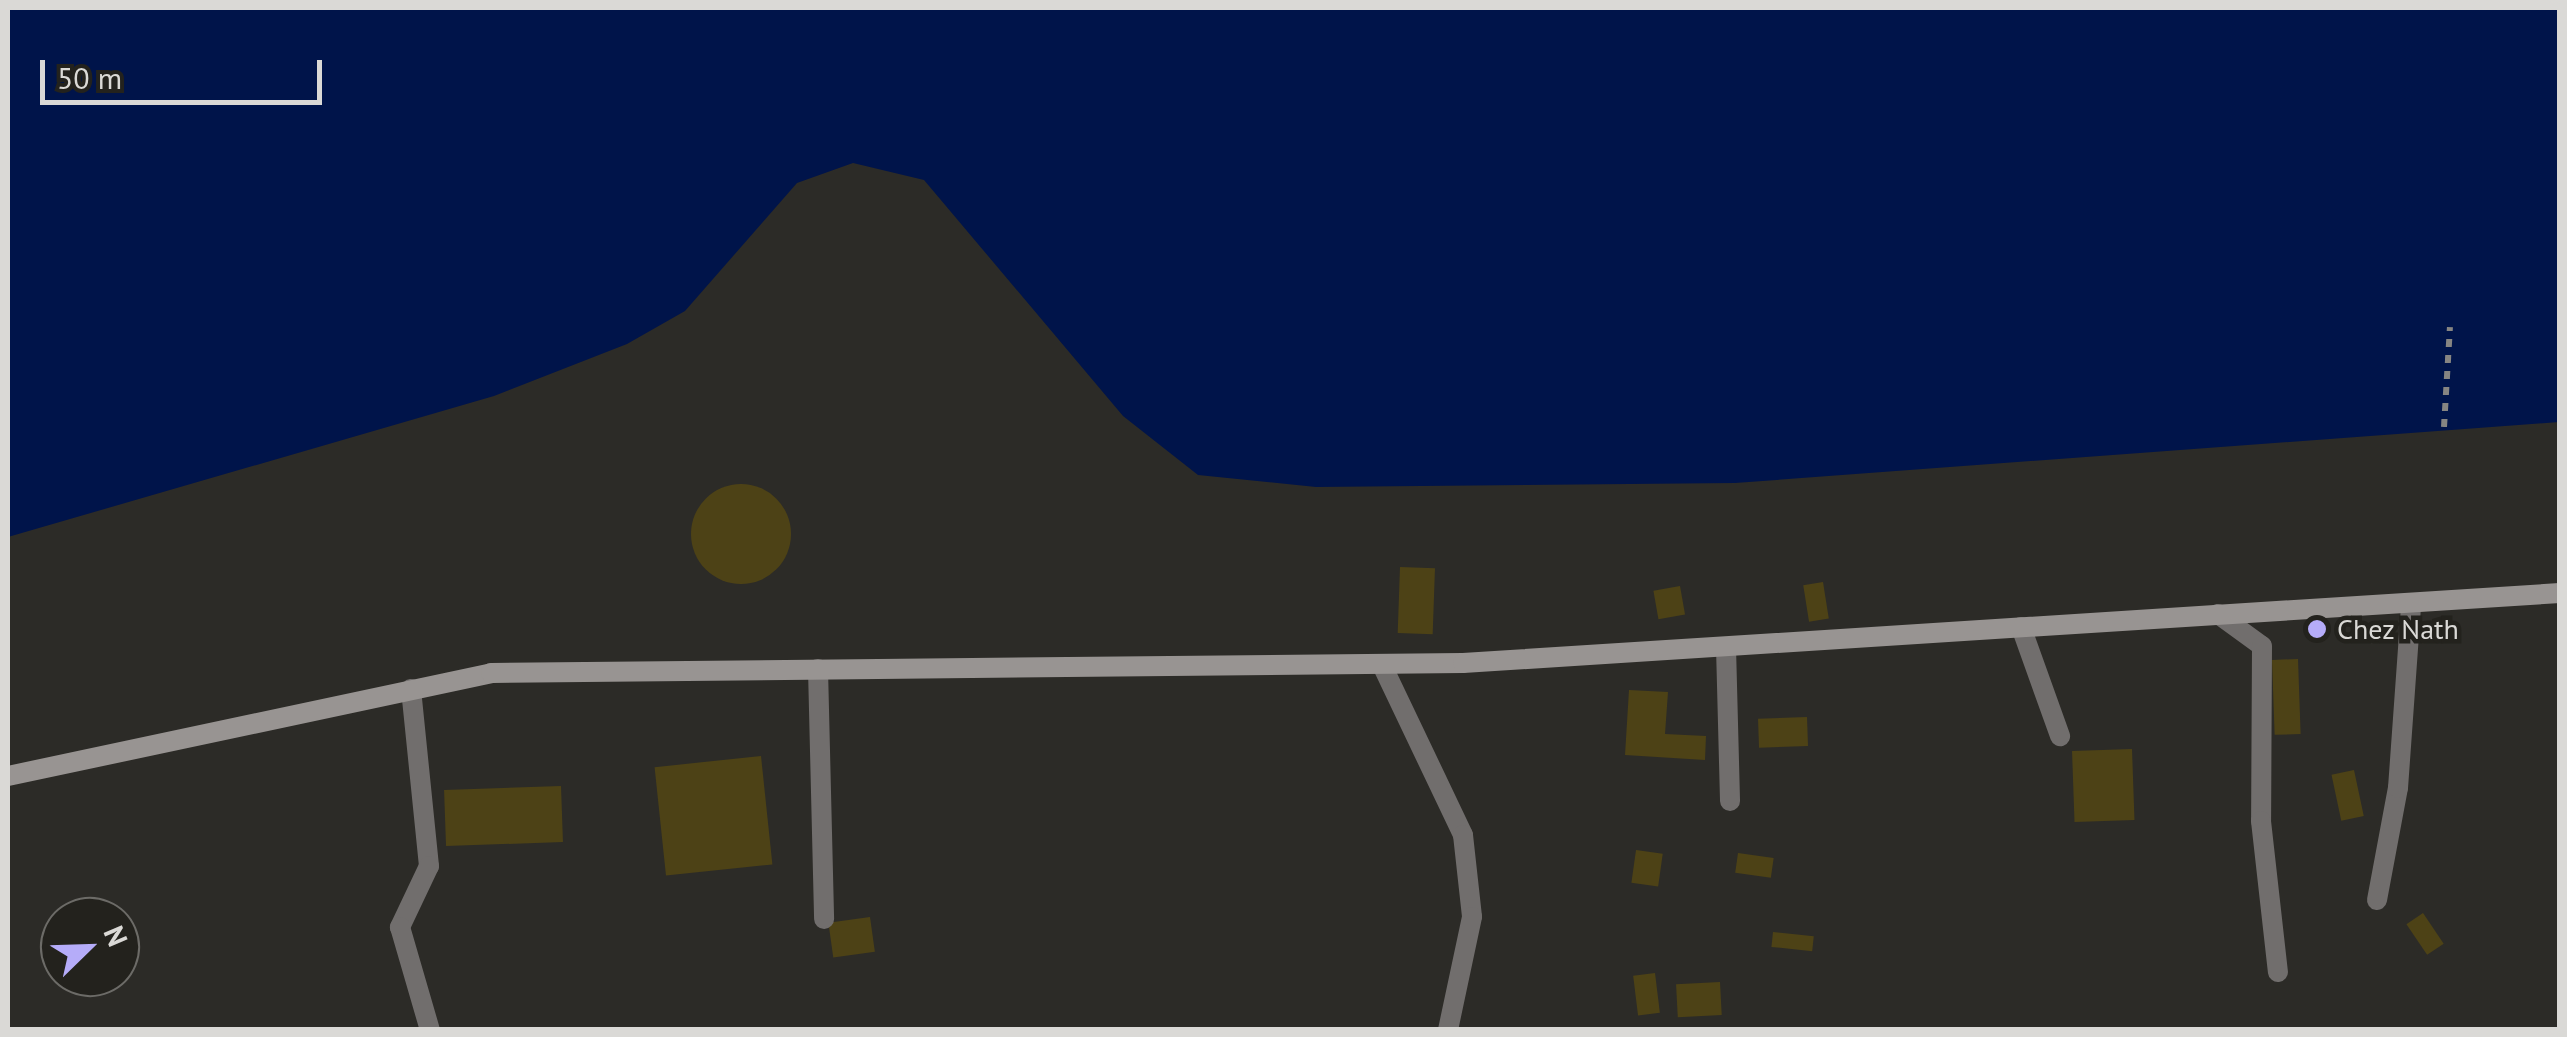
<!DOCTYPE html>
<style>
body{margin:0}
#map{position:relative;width:2567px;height:1037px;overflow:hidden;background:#2c2b27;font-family:"PT Sans",sans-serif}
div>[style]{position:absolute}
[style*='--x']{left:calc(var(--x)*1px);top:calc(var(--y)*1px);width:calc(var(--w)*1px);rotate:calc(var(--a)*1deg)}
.water>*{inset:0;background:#00144a}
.building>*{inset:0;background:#4d4216;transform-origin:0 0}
.round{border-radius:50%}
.path>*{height:6px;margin-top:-3px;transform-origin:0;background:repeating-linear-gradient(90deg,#868582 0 8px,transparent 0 16px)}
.minor>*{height:20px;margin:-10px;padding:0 10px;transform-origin:10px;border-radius:10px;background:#716e6d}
.secondary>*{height:20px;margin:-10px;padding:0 10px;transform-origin:10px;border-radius:10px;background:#989492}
.dots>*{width:28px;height:28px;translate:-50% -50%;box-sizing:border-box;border:5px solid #23221d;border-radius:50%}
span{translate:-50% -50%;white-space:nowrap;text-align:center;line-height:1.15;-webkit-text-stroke:9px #23221d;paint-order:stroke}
.poi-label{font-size:28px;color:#dad9d6}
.left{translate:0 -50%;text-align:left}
.frame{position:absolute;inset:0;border:10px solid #dad9d6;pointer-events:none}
.north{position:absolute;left:40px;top:897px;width:100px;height:100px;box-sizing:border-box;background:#23221d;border:2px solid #6c6b67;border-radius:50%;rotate:67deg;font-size:28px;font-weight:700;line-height:40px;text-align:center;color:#dad9d6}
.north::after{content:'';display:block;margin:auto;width:35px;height:45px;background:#b5acf9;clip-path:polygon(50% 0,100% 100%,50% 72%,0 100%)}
.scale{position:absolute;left:40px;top:60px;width:282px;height:45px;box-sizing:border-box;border:5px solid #dad9d6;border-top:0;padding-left:12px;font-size:30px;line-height:35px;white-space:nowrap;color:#dad9d6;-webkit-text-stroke:8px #23221d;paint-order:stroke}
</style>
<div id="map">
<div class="water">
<div style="clip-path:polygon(8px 8px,2559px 8px,2559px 422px,1735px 483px,1316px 487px,1198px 475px,1123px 416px,924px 180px,853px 163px,797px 183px,685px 311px,627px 344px,494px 396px,8px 537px)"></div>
</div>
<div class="building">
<div class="round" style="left:691px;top:484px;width:100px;height:100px"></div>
<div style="left:1400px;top:567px;width:35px;height:66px;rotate:2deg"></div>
<div style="left:1823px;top:582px;width:37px;height:20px;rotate:81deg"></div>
<div style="left:1680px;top:586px;width:29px;height:27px;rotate:80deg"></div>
<div style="left:2298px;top:659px;width:75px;height:26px;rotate:88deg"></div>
<div style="clip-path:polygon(1629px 690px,1668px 692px,1665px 734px,1706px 736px,1705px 760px,1625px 755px)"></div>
<div style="left:1807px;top:717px;width:29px;height:49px;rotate:88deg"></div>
<div style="left:2132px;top:749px;width:71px;height:60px;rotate:88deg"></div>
<div style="left:761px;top:756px;width:109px;height:107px;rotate:84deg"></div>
<div style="left:2354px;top:770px;width:47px;height:23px;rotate:78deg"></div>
<div style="left:561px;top:786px;width:56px;height:117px;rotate:88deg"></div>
<div style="left:1636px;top:850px;width:27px;height:33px;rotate:8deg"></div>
<div style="left:1738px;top:853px;width:36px;height:20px;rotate:8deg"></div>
<div style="left:2423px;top:913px;width:37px;height:20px;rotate:56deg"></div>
<div style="left:870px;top:917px;width:35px;height:42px;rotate:82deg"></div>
<div style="left:1773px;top:932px;width:41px;height:15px;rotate:6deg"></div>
<div style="left:1655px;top:973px;width:40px;height:22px;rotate:83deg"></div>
<div style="left:1720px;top:982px;width:33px;height:44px;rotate:87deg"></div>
</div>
<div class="path">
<div style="--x:2444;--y:427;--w:100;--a:-86.6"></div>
</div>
<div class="minor">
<div style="--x:2218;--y:614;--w:54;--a:36"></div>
<div style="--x:2262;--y:646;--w:175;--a:90.3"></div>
<div style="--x:2261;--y:821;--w:152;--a:83.6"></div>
<div style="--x:2021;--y:627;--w:116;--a:70.3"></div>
<div style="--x:1726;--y:647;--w:154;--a:88.5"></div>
<div style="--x:1382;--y:665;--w:188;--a:64.5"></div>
<div style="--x:1463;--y:835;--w:82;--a:83.7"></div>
<div style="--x:1472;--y:917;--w:116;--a:102"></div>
<div style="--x:818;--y:669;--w:250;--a:88.6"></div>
<div style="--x:411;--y:689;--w:178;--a:84.2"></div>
<div style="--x:429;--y:866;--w:68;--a:115.4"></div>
<div style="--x:400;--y:927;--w:107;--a:73.8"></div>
<div style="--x:2377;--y:900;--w:114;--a:-79.4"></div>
<div style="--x:2398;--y:788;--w:182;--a:-85.9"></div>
</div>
<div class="secondary">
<div style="--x:8;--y:776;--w:494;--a:-12"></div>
<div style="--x:491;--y:673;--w:972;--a:-0.59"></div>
<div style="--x:1463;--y:663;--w:1099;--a:-3.65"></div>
</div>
<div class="dots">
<div style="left:2317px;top:629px;background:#b5acf9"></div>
</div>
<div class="poi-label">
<span class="left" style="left:2337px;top:629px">Chez Nath</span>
</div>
<div class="frame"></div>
<div class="north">N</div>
<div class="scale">50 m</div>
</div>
